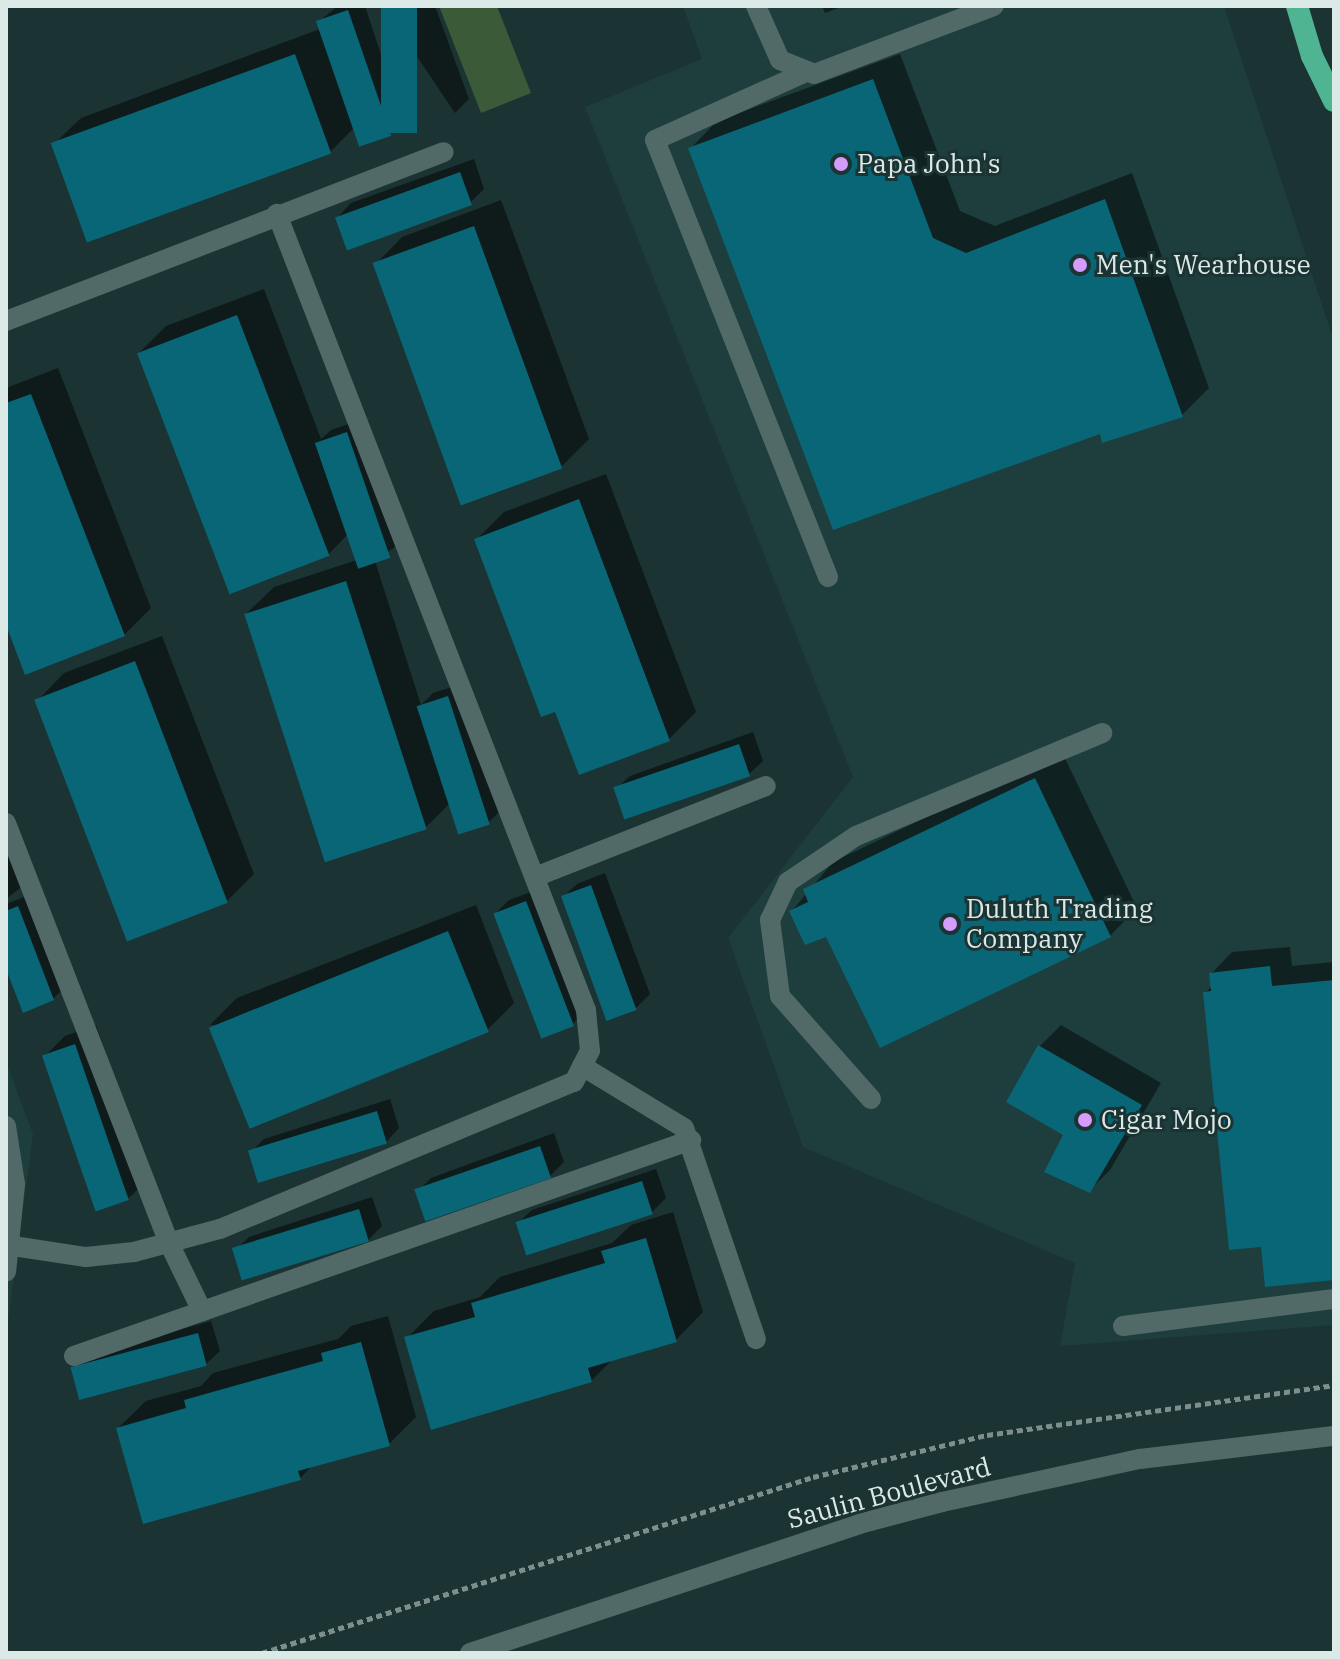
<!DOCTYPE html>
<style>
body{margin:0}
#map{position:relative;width:1340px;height:1659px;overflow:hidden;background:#1b3332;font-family:"IBM Plex Serif",serif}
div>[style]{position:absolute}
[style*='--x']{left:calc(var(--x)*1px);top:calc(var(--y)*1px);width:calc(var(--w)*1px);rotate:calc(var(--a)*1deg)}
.built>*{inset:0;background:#1d3e3c}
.green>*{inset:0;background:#3a5a38}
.shadow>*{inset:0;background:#0007}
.building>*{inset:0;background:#096677;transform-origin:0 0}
.path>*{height:5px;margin-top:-2.5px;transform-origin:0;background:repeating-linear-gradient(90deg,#7c8f8e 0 6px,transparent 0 10px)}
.service>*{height:20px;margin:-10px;padding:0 10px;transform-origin:10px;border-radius:10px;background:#516a68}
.minor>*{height:20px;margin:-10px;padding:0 10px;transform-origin:10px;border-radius:10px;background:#516a68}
.tertiary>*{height:20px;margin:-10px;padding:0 10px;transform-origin:10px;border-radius:10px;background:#516a68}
.trunk>*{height:22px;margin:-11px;padding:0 11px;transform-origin:11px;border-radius:11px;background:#4eb492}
.dots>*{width:22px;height:22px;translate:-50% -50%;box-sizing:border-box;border:4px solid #1b3332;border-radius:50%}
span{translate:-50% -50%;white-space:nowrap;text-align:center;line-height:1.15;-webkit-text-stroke:6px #1b3332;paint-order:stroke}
.poi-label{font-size:26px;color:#dbe9e7}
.left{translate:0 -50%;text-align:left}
.street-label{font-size:26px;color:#dbe9e7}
.frame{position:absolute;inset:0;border:8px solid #dbe9e7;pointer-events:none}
</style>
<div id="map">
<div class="built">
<div style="clip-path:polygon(683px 6px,1224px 6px,1334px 341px,1334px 1325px,1060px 1346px,1075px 1263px,803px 1147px,728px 938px,853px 777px,585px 107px,702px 59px)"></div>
<div style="clip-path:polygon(6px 1061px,33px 1134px,6px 1336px)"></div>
</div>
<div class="green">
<div style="clip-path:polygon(439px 6px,497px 6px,531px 93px,481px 113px)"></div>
</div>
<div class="shadow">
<div style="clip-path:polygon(338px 6px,365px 6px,403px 121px,390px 134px,354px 128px,330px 152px,89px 241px,53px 145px,81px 118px,320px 29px,318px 22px)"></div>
<div style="clip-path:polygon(383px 6px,435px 6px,469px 99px,455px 113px)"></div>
<div style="clip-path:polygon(822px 6px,844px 6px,825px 13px)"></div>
<div style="clip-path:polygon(900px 54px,960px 211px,995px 226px,1132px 173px,1209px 388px,1182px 415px,1101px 432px,690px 149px,717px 121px)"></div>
<div style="clip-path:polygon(474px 159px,484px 189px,470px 203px,338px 217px,351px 203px)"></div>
<div style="clip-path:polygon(501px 200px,589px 439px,562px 466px,375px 265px,402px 237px)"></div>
<div style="clip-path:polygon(264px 289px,321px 439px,331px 430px,360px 420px,402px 542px,375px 561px,421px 705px,433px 693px,462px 684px,503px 808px,489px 822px,450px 803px,424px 829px,246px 614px,274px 587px,357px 560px,348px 534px,328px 555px,139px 353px,166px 326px)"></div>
<div style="clip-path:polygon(58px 368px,151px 608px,124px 635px,6px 619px,6px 388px)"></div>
<div style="clip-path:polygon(606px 474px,696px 712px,669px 739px,556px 709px,476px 540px,504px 512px)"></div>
<div style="clip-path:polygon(162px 636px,254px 874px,227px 901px,37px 701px,64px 673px)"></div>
<div style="clip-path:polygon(753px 732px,763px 761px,749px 774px,616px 789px,630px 776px)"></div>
<div style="clip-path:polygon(1062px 752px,1137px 908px,1110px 936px,827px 934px,791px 912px,833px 862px)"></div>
<div style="clip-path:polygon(6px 824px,28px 882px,6px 899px)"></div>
<div style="clip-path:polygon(605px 873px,650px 994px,636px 1008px,563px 897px,577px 884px)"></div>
<div style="clip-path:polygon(539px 889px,585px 1011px,572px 1025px,495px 914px,509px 900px)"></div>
<div style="clip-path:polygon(32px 894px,67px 985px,53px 999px,6px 963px,6px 904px)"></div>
<div style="clip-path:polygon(476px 905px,514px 1003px,487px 1030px,210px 1025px,237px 998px)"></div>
<div style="clip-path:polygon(1290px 947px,1292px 966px,1334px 962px,1334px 1278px,1263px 1244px,1205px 993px,1213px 985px,1212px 973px,1232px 952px)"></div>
<div style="clip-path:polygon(96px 1025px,150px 1177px,129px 1198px,44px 1057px,65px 1036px)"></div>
<div style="clip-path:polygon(1061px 1025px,1161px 1083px,1110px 1170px,1089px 1191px,1066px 1134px,1009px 1101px,1040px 1046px)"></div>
<div style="clip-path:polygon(390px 1099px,399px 1128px,386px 1142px,250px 1153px,264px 1139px)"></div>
<div style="clip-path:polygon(554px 1133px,564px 1162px,550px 1176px,417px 1192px,431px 1178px)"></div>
<div style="clip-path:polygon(656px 1169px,666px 1198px,652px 1212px,518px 1223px,532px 1210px)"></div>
<div style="clip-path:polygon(372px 1197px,382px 1226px,368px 1240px,235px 1251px,249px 1237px)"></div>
<div style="clip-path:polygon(673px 1212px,703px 1312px,676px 1340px,614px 1358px,591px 1381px,407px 1338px,434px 1311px,480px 1297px,500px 1277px,612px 1243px,631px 1225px)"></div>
<div style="clip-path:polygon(388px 1316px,416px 1417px,389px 1444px,314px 1464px,300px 1478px,118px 1428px,146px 1401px,201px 1386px,213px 1373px,338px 1339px,351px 1326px)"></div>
<div style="clip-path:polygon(211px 1321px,220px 1351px,206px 1364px,74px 1370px,87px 1356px)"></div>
</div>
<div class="building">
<div style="left:381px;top:6px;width:36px;height:127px"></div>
<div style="left:348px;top:10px;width:133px;height:34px;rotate:71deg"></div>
<div style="left:295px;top:54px;width:106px;height:260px;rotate:70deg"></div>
<div style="clip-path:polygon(873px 79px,933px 238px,966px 253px,1105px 199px,1183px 417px,1102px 443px,1100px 434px,833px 530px,688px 148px)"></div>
<div style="left:460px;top:172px;width:35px;height:133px;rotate:70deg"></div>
<div style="left:474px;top:226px;width:258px;height:108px;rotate:70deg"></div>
<div style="left:237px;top:315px;width:258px;height:107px;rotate:69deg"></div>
<div style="clip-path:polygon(31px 394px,125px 636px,25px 675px,6px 625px,6px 403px)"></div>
<div style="left:347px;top:432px;width:133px;height:34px;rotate:71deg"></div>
<div style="clip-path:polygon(579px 499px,670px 741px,579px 775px,555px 712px,541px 717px,474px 539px)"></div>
<div style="left:346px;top:581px;width:261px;height:107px;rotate:72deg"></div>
<div style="left:135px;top:661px;width:259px;height:108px;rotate:69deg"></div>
<div style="left:448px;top:696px;width:135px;height:33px;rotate:72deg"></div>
<div style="left:739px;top:744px;width:34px;height:133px;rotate:71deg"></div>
<div style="clip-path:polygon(1035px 778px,1111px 937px,880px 1048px,826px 937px,805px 945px,789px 911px,808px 902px,803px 889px)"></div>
<div style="left:591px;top:885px;width:133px;height:32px;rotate:70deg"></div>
<div style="left:526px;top:901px;width:134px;height:35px;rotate:69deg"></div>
<div style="clip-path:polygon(18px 906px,54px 1000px,23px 1013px,6px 969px,6px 911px)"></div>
<div style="left:448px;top:931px;width:109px;height:258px;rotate:68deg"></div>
<div style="clip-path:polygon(1270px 966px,1272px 986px,1334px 980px,1334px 1280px,1265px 1287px,1261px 1247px,1229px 1250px,1203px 992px,1211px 991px,1209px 973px)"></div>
<div style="left:75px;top:1044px;width:165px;height:35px;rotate:71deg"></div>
<div style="clip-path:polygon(1038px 1045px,1142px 1105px,1090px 1193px,1044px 1172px,1063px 1135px,1006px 1102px)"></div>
<div style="left:377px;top:1111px;width:34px;height:135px;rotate:73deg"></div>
<div style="left:540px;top:1146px;width:34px;height:133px;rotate:71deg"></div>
<div style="left:642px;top:1181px;width:35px;height:133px;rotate:72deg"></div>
<div style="left:359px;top:1209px;width:34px;height:133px;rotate:73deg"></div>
<div style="clip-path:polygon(646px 1238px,677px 1342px,588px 1368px,592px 1382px,431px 1430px,404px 1337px,475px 1317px,471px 1303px,605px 1263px,601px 1251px)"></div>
<div style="left:198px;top:1333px;width:34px;height:132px;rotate:75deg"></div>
<div style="clip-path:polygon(361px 1342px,390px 1446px,298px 1471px,301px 1480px,143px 1524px,116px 1428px,186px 1408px,184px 1400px,323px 1361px,321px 1353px)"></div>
</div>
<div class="path">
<div style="--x:262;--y:1653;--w:578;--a:-17.71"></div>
<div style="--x:813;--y:1477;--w:179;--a:-13.6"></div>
<div style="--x:987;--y:1435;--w:351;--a:-8.2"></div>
</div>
<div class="service">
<div style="--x:756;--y:6;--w:59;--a:66"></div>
<div style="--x:780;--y:60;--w:37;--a:22"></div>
<div style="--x:814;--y:74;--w:192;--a:-20.7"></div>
<div style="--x:804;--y:73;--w:163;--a:155.8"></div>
<div style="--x:655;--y:140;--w:470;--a:68.4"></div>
<div style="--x:6;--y:321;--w:469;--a:-21.1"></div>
<div style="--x:6;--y:823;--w:451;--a:68.8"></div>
<div style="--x:169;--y:1243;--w:76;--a:64.1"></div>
<div style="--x:535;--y:877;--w:248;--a:-21.5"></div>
<div style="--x:582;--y:1066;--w:119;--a:31.3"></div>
<div style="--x:684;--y:1128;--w:223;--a:71.2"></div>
<div style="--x:871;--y:1099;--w:137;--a:-131.5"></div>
<div style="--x:780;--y:996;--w:77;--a:-97.5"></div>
<div style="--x:770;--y:920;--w:42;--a:-64.7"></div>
<div style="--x:788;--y:882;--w:82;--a:-34.1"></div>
<div style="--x:856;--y:836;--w:267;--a:-22.7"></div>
<div style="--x:13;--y:1246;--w:74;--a:8.6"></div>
<div style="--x:86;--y:1257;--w:48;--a:-5.9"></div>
<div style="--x:134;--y:1252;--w:89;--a:-15"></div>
<div style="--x:220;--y:1229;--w:383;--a:-22.6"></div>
<div style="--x:574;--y:1082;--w:35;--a:-63"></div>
<div style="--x:590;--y:1051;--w:41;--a:-95.6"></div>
<div style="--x:586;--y:1010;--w:854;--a:-111.22"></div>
<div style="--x:1123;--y:1326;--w:213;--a:-7.3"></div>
<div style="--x:74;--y:1356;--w:654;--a:-19.29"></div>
</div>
<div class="minor">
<div style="--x:6;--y:1126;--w:59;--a:81.2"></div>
<div style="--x:15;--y:1184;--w:88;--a:95.8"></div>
</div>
<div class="tertiary">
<div style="--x:470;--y:1653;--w:410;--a:-18.3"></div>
<div style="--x:859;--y:1524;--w:86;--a:-14.8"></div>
<div style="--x:942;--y:1502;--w:203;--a:-12.3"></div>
<div style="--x:1140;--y:1459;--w:195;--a:-6.8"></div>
</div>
<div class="trunk">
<div style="--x:1297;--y:6;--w:52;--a:73.3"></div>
<div style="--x:1312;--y:56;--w:50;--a:63.9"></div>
</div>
<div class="dots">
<div style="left:841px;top:164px;background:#d49cfb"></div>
<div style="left:1080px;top:265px;background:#d49cfb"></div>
<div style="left:950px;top:924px;background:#d49cfb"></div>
<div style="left:1085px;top:1120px;background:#d49cfb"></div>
</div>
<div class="poi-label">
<span class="left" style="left:857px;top:164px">Papa John's</span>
<span class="left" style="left:1096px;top:265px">Men's Wearhouse</span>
<span class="left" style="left:966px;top:924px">Duluth Trading<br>Company</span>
<span class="left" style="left:1101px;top:1120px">Cigar Mojo</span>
</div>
<div class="street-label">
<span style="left:889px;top:1493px;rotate:-15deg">Saulin Boulevard</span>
</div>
<div class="frame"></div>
</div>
